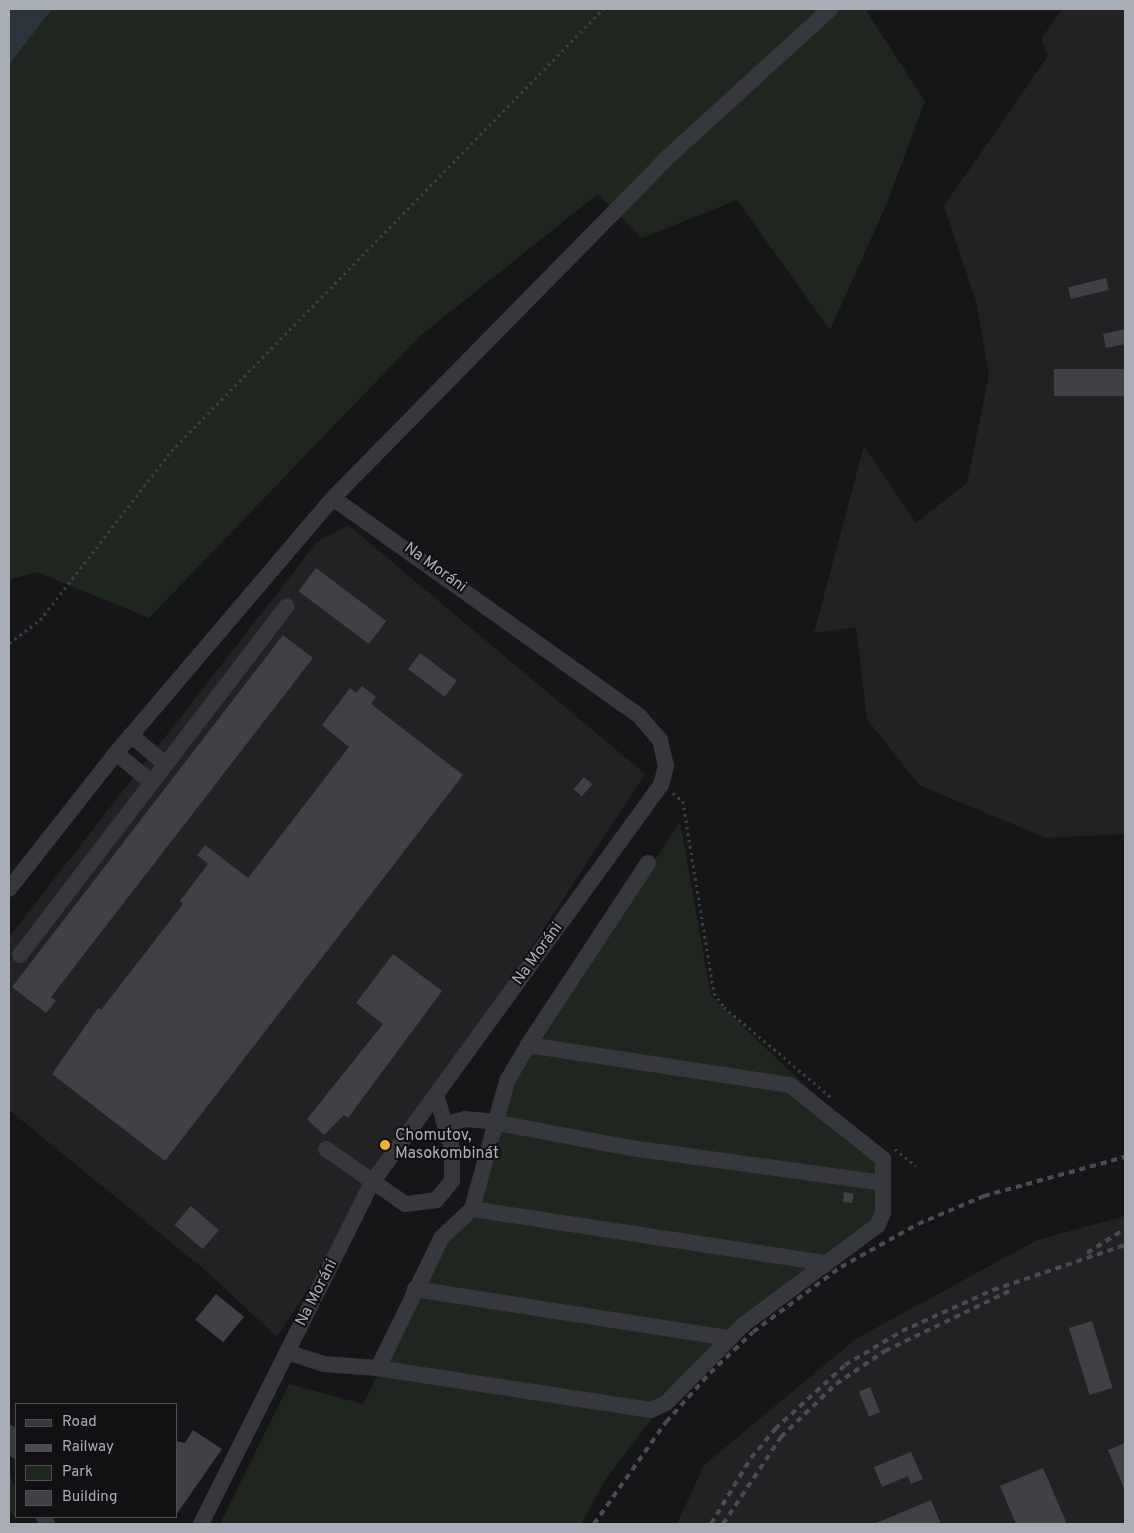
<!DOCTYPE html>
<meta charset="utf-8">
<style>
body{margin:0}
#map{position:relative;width:1134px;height:1533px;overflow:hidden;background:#161618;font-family:Overpass,sans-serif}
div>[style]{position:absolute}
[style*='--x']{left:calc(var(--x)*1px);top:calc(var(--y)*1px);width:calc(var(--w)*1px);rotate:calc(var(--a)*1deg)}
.built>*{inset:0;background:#222225}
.green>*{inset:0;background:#1e261f}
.water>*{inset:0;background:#2c353c}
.building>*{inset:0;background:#404145;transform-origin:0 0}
.path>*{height:2.5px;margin-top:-1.25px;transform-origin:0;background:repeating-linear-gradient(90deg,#3d3f44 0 2.5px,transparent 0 6.5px)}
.minor>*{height:16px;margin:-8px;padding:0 8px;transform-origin:8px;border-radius:8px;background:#37383d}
.rail>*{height:4px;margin-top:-2px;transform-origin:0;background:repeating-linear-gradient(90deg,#4a4c52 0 6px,transparent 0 11px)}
.dots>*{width:14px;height:14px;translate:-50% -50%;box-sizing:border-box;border:2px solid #111113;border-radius:50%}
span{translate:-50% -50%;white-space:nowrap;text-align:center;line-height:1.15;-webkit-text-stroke:4px #111113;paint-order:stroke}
.street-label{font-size:16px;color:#a8adb8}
.poi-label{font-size:16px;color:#a8adb8}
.left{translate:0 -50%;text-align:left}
.frame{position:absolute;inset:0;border:10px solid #a8adb8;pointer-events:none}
.legend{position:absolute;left:15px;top:1403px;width:162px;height:115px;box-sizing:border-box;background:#111113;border:1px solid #4d4f55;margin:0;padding:6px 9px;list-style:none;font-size:15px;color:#a8adb8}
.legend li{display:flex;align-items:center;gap:10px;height:25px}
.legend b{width:25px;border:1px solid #4d4f55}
</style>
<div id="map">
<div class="built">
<div style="clip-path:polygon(1062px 9px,1125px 9px,1125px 834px,1046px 838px,919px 785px,867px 719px,856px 627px,814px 633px,864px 446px,916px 523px,967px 483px,989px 375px,976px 301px,944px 206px,1048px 56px,1041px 39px)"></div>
<div style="clip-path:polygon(348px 525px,645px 774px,277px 1337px,206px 1271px,9px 1110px,9px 937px,317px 542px)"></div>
<div style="clip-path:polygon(1125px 1216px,1125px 1524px,677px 1524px,704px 1465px,856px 1339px,1037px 1240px)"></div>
</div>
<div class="green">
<div style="clip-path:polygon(52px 9px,865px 9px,925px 101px,887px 203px,830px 330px,737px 200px,642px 238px,598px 194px,420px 336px,149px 618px,37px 572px,9px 580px,9px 65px)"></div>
<div style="clip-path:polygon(680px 822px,711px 996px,880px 1157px,876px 1223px,673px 1391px,606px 1479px,581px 1524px,220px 1524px,289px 1384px,363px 1404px,444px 1241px,477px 1207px,510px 1080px)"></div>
<div style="clip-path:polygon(9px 1472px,16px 1491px,16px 1517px,9px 1512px)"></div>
</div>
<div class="water">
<div style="clip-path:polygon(9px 9px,52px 9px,9px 65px)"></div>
</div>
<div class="building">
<div style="left:1106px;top:278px;width:12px;height:39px;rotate:76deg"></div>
<div style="clip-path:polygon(1125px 329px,1125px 344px,1106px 348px,1103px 334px)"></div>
<div style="left:1125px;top:369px;width:27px;height:71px;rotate:90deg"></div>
<div style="left:316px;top:568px;width:88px;height:29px;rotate:37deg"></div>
<div style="clip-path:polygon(283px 635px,313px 658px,51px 997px,56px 1001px,46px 1013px,12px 987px)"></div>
<div style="left:420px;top:653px;width:46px;height:20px;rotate:37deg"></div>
<div style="clip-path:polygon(362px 686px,376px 697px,371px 704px,463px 775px,165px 1161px,52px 1074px,98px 1008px,101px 1010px,183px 904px,180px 901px,208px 864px,197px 855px,205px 845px,248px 878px,349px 747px,322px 725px,350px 688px,356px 693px)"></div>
<div style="left:584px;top:777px;width:11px;height:16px;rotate:41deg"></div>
<div style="clip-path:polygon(393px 954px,442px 991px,348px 1118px,344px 1115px,324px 1135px,307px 1119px,383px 1024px,356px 1003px)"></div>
<div style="clip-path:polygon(844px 1192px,854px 1194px,852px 1203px,843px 1202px)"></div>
<div style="left:191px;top:1206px;width:37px;height:25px;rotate:41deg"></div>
<div style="left:216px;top:1294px;width:36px;height:33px;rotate:39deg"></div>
<div style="left:1092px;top:1321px;width:70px;height:24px;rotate:73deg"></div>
<div style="left:870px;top:1387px;width:27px;height:12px;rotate:68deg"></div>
<div style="clip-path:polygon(193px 1430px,222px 1449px,176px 1515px,176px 1441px,185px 1443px)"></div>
<div style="clip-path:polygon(1125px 1443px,1125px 1491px,1108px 1450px)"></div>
<div style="clip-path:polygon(911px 1452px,923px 1479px,911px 1484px,908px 1476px,882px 1487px,874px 1467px)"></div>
<div style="clip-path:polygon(1043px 1468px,1067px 1524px,1016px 1524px,1000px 1486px)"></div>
<div style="clip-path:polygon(931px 1500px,941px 1524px,874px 1524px)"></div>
</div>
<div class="path">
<div style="--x:9;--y:643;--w:39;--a:-37"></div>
<div style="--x:40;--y:620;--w:214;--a:-52.2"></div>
<div style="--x:171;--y:451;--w:618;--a:-45.66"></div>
<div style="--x:673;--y:793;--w:13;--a:39"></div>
<div style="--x:683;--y:801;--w:194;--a:80.8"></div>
<div style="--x:714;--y:993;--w:17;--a:54"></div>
<div style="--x:724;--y:1007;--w:141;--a:40.1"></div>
<div style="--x:895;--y:1149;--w:27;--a:39"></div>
</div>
<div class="minor">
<div style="--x:131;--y:735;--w:45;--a:40.5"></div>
<div style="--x:116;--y:753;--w:45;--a:39.6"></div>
<div style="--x:9;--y:889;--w:173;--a:-51.8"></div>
<div style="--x:116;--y:753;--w:335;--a:-49.6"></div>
<div style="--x:333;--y:498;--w:477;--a:-45.5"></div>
<div style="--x:667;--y:158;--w:221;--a:-42.4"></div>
<div style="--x:20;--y:955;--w:439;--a:-52.6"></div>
<div style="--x:528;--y:1045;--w:265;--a:8.7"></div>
<div style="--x:790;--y:1085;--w:119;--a:38.5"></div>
<div style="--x:883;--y:1159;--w:54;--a:90"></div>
<div style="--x:883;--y:1213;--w:13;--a:113"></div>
<div style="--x:878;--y:1225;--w:167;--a:143.5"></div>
<div style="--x:744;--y:1324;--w:111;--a:134.6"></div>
<div style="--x:666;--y:1403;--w:17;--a:155"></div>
<div style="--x:651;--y:1410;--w:276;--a:-171.3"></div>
<div style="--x:378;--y:1368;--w:146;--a:-64"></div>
<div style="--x:442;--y:1237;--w:41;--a:-43"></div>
<div style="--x:472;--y:1209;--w:133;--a:-74.7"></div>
<div style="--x:507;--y:1081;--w:42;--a:-59.7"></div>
<div style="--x:528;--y:1045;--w:218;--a:-56.6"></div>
<div style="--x:445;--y:1125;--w:21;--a:-17"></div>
<div style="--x:465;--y:1119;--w:22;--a:5"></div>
<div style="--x:487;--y:1121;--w:147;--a:10.6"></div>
<div style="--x:631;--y:1148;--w:254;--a:7.9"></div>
<div style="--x:326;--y:1149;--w:96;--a:34.8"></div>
<div style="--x:405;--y:1204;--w:31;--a:-7"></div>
<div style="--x:436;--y:1200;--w:25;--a:-50"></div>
<div style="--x:452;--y:1181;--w:32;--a:-90"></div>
<div style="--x:452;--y:1149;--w:57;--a:-106.2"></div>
<div style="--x:472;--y:1209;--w:355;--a:8.7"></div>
<div style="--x:415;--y:1289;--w:318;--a:8.9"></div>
<div style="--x:287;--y:1352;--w:39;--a:18"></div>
<div style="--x:324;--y:1364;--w:54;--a:4.2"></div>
<div style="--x:9;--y:1433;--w:19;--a:69"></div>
<div style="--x:44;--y:1517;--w:8;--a:67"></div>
<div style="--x:201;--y:1524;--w:380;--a:-63.4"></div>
<div style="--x:371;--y:1184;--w:493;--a:-54"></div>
<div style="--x:661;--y:785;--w:20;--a:-75"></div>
<div style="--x:666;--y:766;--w:27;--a:-103"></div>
<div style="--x:660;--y:740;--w:33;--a:-131"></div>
<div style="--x:638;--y:715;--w:374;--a:-144.6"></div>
</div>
<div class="rail">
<div style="--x:1087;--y:1253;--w:45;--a:-32.3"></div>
<div style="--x:594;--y:1524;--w:125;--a:-54.8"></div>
<div style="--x:666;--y:1422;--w:66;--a:-48.1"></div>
<div style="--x:710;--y:1373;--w:59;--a:-43.6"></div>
<div style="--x:753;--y:1332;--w:109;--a:-36.5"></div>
<div style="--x:841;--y:1267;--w:88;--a:-29.2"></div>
<div style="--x:918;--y:1224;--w:72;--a:-23"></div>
<div style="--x:984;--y:1196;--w:146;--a:-15.5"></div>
<div style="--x:711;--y:1524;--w:77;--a:-58.8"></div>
<div style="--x:751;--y:1458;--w:38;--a:-50"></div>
<div style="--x:775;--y:1429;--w:95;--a:-42.4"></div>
<div style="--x:845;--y:1365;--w:66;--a:-30.8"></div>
<div style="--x:902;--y:1331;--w:100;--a:-24.3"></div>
<div style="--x:993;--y:1290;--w:139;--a:-18.8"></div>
<div style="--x:723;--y:1524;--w:105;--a:-56.3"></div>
<div style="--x:781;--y:1437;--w:76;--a:-43.9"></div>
<div style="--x:836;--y:1384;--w:59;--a:-34"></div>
<div style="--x:885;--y:1351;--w:138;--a:-25.8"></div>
</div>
<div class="dots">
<div style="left:385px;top:1145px;background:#f2b134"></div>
</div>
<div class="street-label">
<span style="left:435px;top:568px;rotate:36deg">Na Moráni</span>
<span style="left:538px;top:954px;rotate:-54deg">Na Moráni</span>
<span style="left:317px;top:1293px;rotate:-63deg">Na Moráni</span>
</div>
<div class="poi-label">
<span class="left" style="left:395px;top:1145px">Chomutov,<br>Masokombinát</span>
</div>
<div class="frame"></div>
<ul class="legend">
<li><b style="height:6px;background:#37383d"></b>Road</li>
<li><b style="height:6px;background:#4a4c52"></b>Railway</li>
<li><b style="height:14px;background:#1e261f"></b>Park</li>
<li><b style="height:14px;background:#404145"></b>Building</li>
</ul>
</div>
